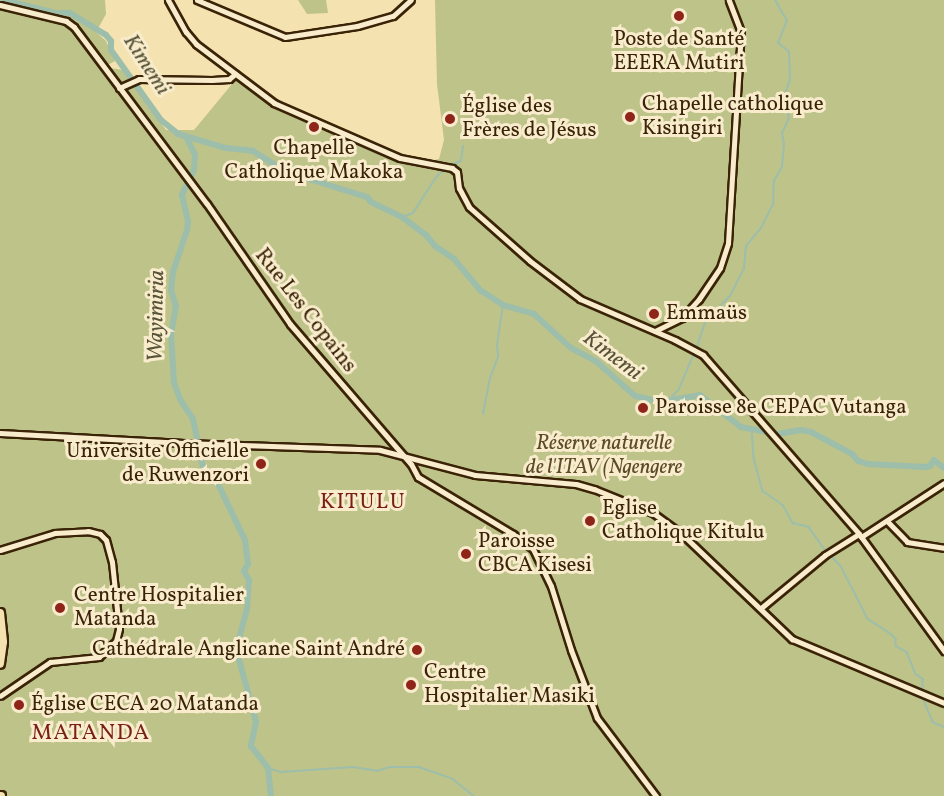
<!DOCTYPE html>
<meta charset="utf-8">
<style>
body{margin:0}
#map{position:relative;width:944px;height:796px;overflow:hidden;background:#f4e2b0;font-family:Vollkorn,serif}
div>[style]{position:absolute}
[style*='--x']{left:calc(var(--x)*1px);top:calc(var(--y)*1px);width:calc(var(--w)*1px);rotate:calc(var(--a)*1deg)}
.green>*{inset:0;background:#bec38a}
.stream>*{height:1.5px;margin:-0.75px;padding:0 0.75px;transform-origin:0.75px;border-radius:0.75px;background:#9cbeab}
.river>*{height:6px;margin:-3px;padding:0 3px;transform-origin:3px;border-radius:3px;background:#9cbeab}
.roads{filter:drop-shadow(2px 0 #3a2306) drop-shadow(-2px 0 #3a2306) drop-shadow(0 2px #3a2306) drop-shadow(0 -2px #3a2306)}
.secondary>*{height:5px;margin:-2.5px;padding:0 2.5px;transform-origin:2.5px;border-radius:2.5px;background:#f8eccc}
.highway>*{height:8px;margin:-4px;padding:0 4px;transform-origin:4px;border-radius:4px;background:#f4e2b0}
.dots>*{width:16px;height:16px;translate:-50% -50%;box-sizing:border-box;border:3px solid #f8eccc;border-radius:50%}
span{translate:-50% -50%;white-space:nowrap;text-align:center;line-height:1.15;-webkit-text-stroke:6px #f8eccc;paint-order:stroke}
.poi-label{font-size:21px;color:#3a2306}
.left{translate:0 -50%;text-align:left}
.right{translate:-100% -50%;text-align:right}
.street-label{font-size:21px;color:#3a2306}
.park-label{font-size:21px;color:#5b4b27;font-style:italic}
.water-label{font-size:22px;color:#575238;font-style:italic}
.neighbourhood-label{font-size:22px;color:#7a1f14;letter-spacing:1.5px}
</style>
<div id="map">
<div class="green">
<div style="clip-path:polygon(0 0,105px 0,106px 14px,96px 32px,106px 41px,115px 61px,104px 67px,123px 70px,166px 130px,194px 130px,237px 78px,245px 77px,291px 108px,396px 154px,431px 161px,439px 159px,444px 140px,437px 84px,435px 0,944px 0,944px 796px,0 796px)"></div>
<div style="clip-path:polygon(298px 0,326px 0,328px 13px,307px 14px)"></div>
</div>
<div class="stream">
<div style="--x:449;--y:166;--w:13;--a:-23"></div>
<div style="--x:461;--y:161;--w:15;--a:-82"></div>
<div style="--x:402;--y:217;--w:12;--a:-20"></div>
<div style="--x:413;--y:213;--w:44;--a:-57"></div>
<div style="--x:437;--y:176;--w:11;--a:-41"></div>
<div style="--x:697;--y:347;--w:28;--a:-72"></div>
<div style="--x:706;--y:320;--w:34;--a:-45"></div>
<div style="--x:730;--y:296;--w:31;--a:-63"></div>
<div style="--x:744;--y:268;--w:22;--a:-85"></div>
<div style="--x:746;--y:246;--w:23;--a:-50"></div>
<div style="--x:761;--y:228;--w:27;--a:-63"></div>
<div style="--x:773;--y:204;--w:23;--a:-88"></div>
<div style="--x:774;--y:181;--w:16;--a:-60"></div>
<div style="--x:782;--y:167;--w:22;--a:-85"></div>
<div style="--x:784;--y:145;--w:12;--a:-99"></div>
<div style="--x:782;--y:133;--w:17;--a:-65"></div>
<div style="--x:789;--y:118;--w:22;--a:-103"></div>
<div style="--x:784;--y:97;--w:18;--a:-71"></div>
<div style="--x:790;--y:80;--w:28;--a:-92"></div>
<div style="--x:789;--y:52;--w:14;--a:-141"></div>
<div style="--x:778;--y:43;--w:24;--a:-68"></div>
<div style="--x:787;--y:21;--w:24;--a:-120"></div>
<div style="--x:668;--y:401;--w:16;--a:-47"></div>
<div style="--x:679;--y:389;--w:38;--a:-67"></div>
<div style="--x:483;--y:414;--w:37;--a:-79"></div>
<div style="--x:490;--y:378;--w:22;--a:-69"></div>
<div style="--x:498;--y:357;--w:12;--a:-95"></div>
<div style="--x:497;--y:345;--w:40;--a:-81.5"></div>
<div style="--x:752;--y:429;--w:29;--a:86"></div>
<div style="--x:754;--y:458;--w:34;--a:75"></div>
<div style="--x:763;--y:491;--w:24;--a:35"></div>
<div style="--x:783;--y:505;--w:21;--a:61"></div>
<div style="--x:793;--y:523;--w:16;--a:14"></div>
<div style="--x:809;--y:527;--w:29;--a:55"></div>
<div style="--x:829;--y:554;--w:17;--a:45"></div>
<div style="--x:841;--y:566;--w:59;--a:63"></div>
<div style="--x:868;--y:619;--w:27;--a:33"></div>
<div style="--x:891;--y:634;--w:7;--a:45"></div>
<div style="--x:896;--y:639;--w:7;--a:90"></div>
<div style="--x:896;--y:646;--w:13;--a:29"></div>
<div style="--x:907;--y:652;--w:24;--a:68"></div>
<div style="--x:916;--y:674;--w:9;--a:36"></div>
<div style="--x:923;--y:679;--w:12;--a:90"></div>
<div style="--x:922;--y:695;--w:29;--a:68"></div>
<div style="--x:933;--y:722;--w:12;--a:24"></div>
<div style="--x:268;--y:768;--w:14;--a:17"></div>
<div style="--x:281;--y:772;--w:72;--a:-4"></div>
<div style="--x:353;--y:767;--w:24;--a:9"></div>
<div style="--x:377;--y:771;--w:14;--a:-17"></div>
<div style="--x:390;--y:767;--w:29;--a:0"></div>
<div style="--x:419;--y:767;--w:36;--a:19"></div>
<div style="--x:453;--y:779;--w:27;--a:39"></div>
</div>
<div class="river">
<div style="--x:4;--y:0;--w:54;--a:14"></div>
<div style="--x:56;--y:13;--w:14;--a:0"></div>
<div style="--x:70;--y:13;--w:42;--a:31.4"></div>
<div style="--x:106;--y:35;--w:8;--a:50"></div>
<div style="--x:111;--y:41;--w:9;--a:90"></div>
<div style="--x:111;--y:50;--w:86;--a:54.5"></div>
<div style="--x:161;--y:120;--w:22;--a:39"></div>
<div style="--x:178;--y:134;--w:50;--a:16.3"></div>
<div style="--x:226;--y:148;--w:27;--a:6"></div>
<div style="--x:253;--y:151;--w:28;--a:32"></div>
<div style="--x:277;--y:166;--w:17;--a:10"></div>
<div style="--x:294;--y:169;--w:15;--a:37"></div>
<div style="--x:306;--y:178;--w:64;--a:17.3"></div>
<div style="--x:367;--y:197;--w:6;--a:51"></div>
<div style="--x:371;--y:202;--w:34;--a:26"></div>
<div style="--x:402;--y:217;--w:30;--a:37"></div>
<div style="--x:426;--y:235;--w:14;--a:51"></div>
<div style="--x:435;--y:246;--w:23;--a:34"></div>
<div style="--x:454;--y:259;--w:40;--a:50"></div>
<div style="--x:480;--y:290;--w:27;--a:33"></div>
<div style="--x:503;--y:305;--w:32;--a:16"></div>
<div style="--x:534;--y:314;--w:50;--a:42.6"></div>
<div style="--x:571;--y:348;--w:30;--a:28"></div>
<div style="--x:597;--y:362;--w:51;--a:41.8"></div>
<div style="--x:635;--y:396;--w:26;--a:13"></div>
<div style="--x:660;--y:402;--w:41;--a:-9.9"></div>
<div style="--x:700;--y:395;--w:52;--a:38"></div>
<div style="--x:741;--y:427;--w:38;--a:11"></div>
<div style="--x:778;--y:434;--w:23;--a:-10"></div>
<div style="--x:801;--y:430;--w:10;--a:11"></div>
<div style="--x:811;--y:432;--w:47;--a:28.2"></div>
<div style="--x:852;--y:454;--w:9;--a:49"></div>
<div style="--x:858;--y:461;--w:10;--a:17"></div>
<div style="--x:868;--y:464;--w:57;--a:3"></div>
<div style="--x:925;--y:467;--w:5;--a:-11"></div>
<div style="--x:930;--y:466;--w:7;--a:-56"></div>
<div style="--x:934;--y:460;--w:13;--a:39"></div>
<div style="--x:186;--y:137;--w:20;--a:63"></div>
<div style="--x:195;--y:155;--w:15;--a:94"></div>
<div style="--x:194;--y:170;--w:28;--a:116"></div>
<div style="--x:182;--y:195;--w:27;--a:77"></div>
<div style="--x:188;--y:221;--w:9;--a:96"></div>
<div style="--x:187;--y:230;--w:44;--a:108.4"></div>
<div style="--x:173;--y:272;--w:18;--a:96"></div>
<div style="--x:171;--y:290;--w:17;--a:73"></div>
<div style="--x:176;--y:306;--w:28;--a:100"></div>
<div style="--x:171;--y:334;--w:49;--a:86.5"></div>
<div style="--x:174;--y:383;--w:19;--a:69"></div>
<div style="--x:181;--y:401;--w:22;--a:56"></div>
<div style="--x:193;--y:419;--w:54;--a:78.3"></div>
<div style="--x:204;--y:472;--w:18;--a:41"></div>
<div style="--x:218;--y:484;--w:62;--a:64.3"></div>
<div style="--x:245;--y:540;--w:24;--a:83"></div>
<div style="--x:248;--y:564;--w:8;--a:120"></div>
<div style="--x:244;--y:571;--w:10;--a:61"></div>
<div style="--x:249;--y:580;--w:29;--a:94"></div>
<div style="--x:247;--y:609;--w:34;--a:105"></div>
<div style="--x:238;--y:642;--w:14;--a:90"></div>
<div style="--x:238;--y:656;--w:68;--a:74.7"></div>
<div style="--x:256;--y:722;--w:25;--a:102"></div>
<div style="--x:251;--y:746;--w:28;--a:52"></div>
<div style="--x:268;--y:768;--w:28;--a:84"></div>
</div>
<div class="roads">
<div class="secondary">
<div style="--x:168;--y:0;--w:37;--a:61"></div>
<div style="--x:186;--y:32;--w:16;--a:50"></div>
<div style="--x:196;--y:44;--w:98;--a:37.1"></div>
<div style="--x:274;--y:103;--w:137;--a:23.6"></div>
<div style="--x:400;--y:158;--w:53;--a:10.9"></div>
<div style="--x:452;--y:168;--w:6;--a:39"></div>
<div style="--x:457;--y:172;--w:16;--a:83"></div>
<div style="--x:459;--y:188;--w:21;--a:62"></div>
<div style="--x:469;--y:207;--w:81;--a:41.5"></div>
<div style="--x:530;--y:261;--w:63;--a:37.2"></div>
<div style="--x:580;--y:299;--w:103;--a:23.3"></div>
<div style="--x:675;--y:340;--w:32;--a:28"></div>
<div style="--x:703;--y:355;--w:237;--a:48.9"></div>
<div style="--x:859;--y:534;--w:145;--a:54"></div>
<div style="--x:197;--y:0;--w:95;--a:22.8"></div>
<div style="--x:285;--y:37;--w:73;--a:-8.7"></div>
<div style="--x:357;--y:26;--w:37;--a:-16"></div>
<div style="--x:393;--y:16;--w:24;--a:-42"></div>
<div style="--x:0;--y:5;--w:68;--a:13.6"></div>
<div style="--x:66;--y:21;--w:10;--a:37"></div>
<div style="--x:74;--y:27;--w:221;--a:53.1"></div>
<div style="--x:207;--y:204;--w:146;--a:55.3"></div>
<div style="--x:290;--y:324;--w:185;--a:49.2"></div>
<div style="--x:411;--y:464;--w:15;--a:62"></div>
<div style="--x:418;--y:477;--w:111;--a:31"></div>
<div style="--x:513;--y:534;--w:25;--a:37"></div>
<div style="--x:533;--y:549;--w:41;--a:64.1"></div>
<div style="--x:551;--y:586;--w:67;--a:72.6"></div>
<div style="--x:571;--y:650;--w:73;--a:69.1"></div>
<div style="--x:597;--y:718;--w:98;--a:52.9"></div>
<div style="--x:119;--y:88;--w:22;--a:-24"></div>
<div style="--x:139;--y:79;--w:73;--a:0.8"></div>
<div style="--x:212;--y:80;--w:17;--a:-3"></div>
<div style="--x:229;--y:79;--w:8;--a:-40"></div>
<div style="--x:655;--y:331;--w:30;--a:-26"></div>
<div style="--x:682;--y:318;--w:25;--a:-48"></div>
<div style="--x:699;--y:299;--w:37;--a:-56"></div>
<div style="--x:720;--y:268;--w:26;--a:-72"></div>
<div style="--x:728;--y:243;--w:211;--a:-86.5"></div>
<div style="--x:741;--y:32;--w:34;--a:-111"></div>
<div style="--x:0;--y:433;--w:184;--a:3.1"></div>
<div style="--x:184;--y:443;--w:196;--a:2"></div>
<div style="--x:380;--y:450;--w:98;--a:14.7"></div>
<div style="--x:475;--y:475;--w:101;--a:5.1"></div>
<div style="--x:576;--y:484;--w:19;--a:16"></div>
<div style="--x:594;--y:489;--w:64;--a:22.1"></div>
<div style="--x:653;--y:513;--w:37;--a:36"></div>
<div style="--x:683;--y:535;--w:151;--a:43.7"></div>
<div style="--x:792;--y:639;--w:165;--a:22.8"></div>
<div style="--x:887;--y:521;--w:29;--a:46"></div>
<div style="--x:907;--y:542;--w:37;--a:9"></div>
<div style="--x:861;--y:537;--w:99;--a:-33"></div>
<div style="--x:0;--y:550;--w:58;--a:-17.2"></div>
<div style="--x:55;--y:533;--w:33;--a:-3"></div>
<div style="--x:88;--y:531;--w:12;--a:14"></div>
<div style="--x:100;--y:534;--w:8;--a:45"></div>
<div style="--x:106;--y:540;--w:23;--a:75"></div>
<div style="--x:112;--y:562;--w:67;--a:84"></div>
<div style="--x:119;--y:629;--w:12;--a:104"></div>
<div style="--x:116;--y:641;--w:23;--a:137"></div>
<div style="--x:99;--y:657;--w:49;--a:174.2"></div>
<div style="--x:50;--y:662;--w:60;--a:145.8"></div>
<div style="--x:761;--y:608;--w:83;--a:-39.6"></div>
<div style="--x:825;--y:555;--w:40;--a:-32"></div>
</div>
<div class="highway">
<div style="--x:0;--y:613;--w:29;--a:84"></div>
<div style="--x:3;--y:642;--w:22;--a:98"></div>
<div style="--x:0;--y:796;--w:1;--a:0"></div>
</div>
</div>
<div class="dots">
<div style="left:679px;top:16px;background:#8f2418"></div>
<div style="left:630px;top:117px;background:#8f2418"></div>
<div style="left:450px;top:119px;background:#8f2418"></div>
<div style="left:314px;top:127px;background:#8f2418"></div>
<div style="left:654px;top:314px;background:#8f2418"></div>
<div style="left:643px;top:408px;background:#8f2418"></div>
<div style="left:261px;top:464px;background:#8f2418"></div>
<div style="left:590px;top:521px;background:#8f2418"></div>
<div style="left:466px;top:554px;background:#8f2418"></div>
<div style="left:60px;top:608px;background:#8f2418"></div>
<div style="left:417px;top:650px;background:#8f2418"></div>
<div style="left:411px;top:685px;background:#8f2418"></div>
<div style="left:19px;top:705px;background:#8f2418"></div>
</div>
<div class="poi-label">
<span style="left:679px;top:52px">Poste de Santé<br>EEERA Mutiri</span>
<span class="left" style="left:642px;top:117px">Chapelle catholique<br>Kisingiri</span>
<span class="left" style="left:462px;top:119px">Église des<br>Frères de Jésus</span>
<span style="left:314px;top:161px">Chapelle<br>Catholique Makoka</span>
<span class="left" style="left:666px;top:314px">Emmaüs</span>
<span class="left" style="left:655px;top:408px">Paroisse 8e CEPAC Vutanga</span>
<span class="right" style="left:249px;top:464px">Universite Officielle<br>de Ruwenzori</span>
<span class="left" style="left:602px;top:521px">Eglise<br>Catholique Kitulu</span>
<span class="left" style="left:478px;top:554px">Paroisse<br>CBCA Kisesi</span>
<span class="left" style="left:74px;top:608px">Centre Hospitalier<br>Matanda</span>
<span class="right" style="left:405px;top:650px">Cathédrale Anglicane Saint André</span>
<span class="left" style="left:424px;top:685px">Centre<br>Hospitalier Masiki</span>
<span class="left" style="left:31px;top:705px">Église CECA 20 Matanda</span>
</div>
<div class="street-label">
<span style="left:305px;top:311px;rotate:52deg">Rue Les Copains</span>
</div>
<div class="park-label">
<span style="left:604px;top:456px">Réserve naturelle<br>de l'ITAV (Ngengere</span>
</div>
<div class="water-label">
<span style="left:146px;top:65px;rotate:57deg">Kimemi</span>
<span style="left:157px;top:316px;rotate:-89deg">Wayimiria</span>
<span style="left:612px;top:356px;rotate:37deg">Kimemi</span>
</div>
<div class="neighbourhood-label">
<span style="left:363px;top:503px">KITULU</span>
<span style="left:91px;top:734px">MATANDA</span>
</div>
</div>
